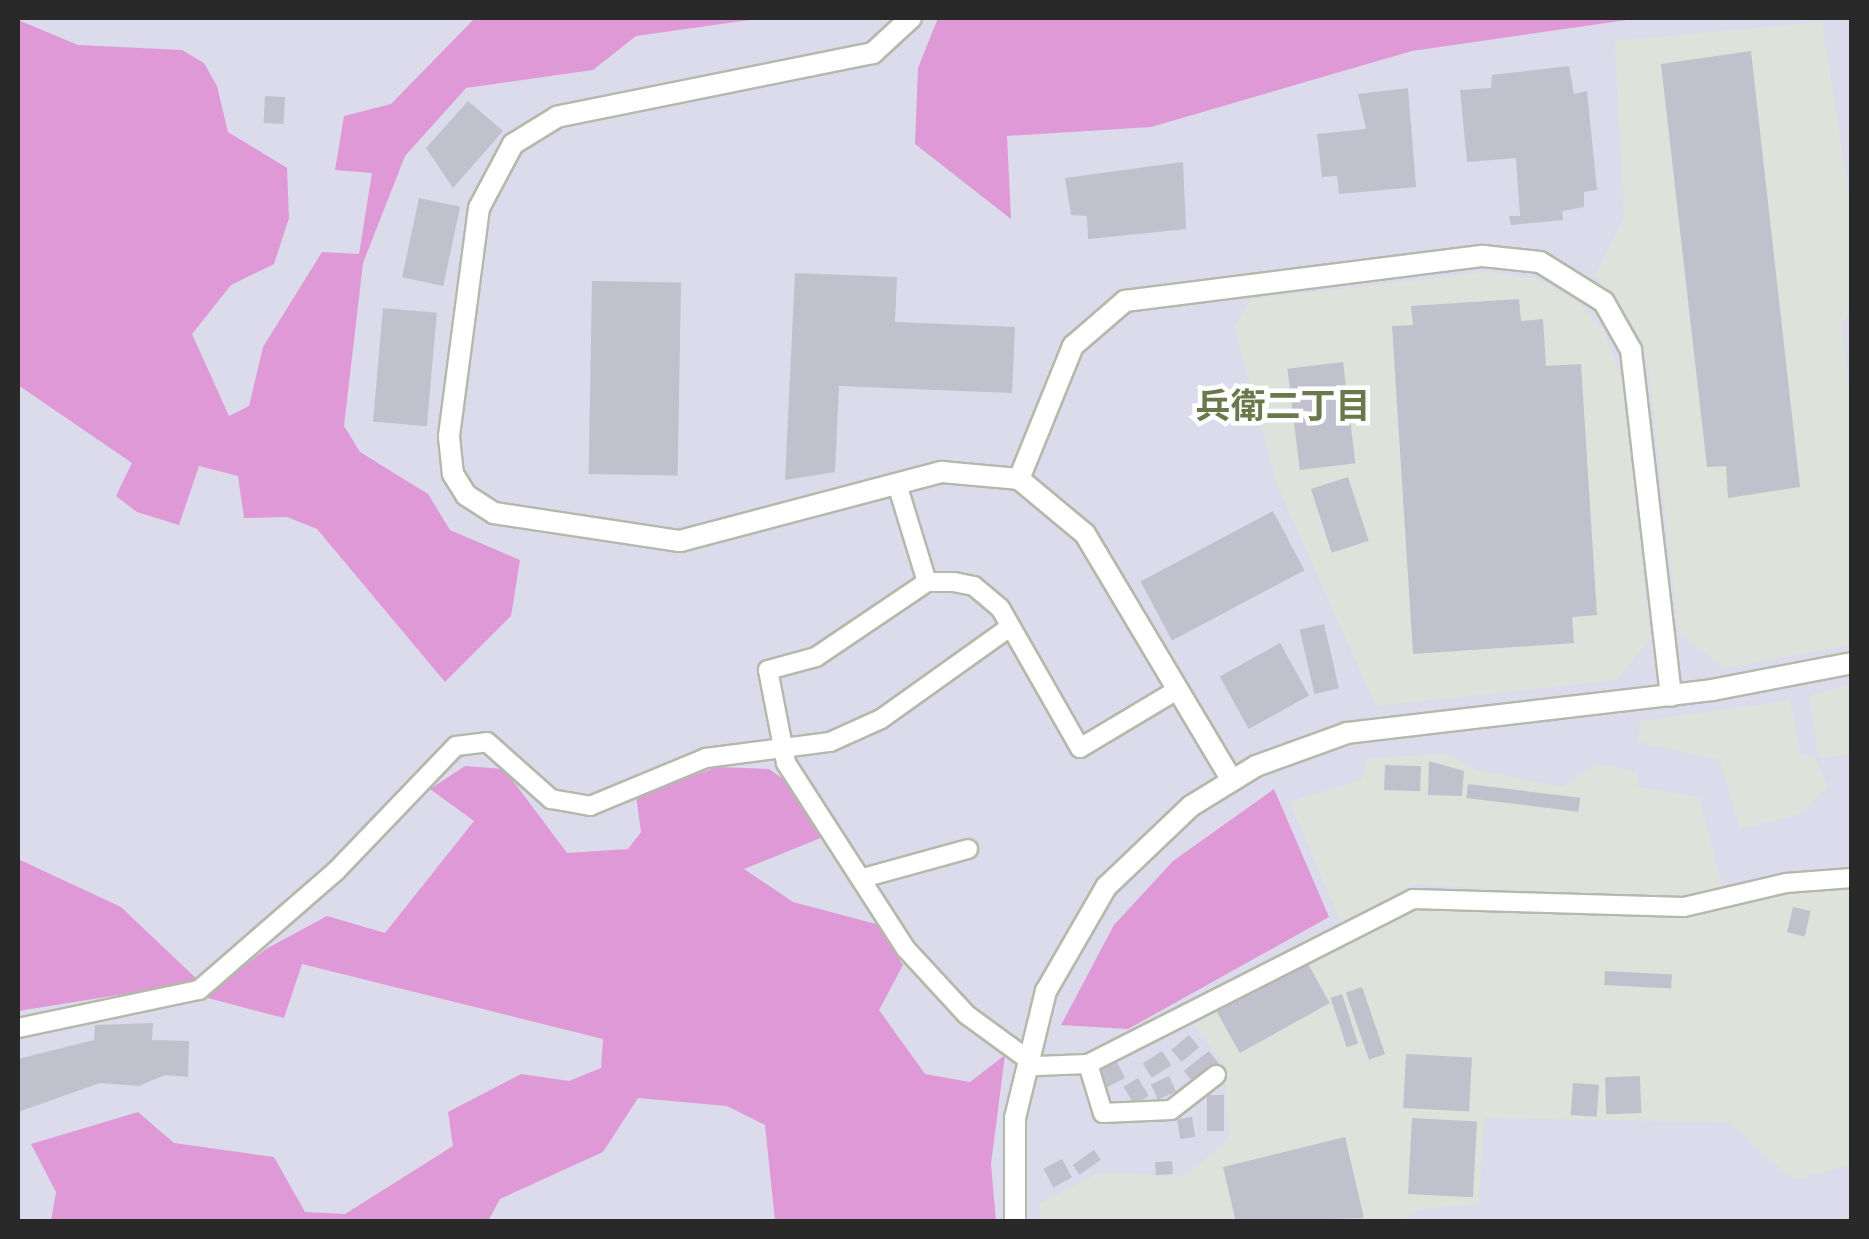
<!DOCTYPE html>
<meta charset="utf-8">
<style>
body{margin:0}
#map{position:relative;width:1869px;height:1239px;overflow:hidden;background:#dbdbeb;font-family:"Public Sans","Noto Sans JP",sans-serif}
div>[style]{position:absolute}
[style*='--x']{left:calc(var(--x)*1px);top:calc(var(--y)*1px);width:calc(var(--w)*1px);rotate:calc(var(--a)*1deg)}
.industrial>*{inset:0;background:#dde3db}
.green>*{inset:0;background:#e099d7}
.building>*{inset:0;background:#c1c0cd;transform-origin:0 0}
.roads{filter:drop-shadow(2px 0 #b5b9ab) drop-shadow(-2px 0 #b5b9ab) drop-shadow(0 2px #b5b9ab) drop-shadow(0 -2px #b5b9ab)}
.minor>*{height:18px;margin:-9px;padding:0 9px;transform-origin:9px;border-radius:9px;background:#fff}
.tertiary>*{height:20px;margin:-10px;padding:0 10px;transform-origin:10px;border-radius:10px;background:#fff}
span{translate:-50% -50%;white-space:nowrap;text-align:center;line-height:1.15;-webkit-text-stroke:9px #fff;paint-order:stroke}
.neighbourhood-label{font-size:35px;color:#6b784b;font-weight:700}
.frame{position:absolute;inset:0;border:20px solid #292929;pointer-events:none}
</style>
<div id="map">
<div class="industrial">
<div style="clip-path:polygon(1822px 22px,1851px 208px,1851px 309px,1841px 324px,1852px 417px,1851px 645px,1724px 668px,1679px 633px,1648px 364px,1635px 329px,1595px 275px,1624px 217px,1615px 41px)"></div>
<div style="clip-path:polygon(1488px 272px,1538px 279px,1576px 300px,1604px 331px,1622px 381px,1650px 639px,1617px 680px,1376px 706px,1278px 487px,1234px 326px,1252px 299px)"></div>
<div style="clip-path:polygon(1851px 684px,1851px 754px,1819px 758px,1809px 696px)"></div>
<div style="clip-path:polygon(1790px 700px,1800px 754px,1814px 757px,1828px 787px,1800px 814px,1740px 829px,1720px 760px,1638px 742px,1641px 721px)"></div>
<div style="clip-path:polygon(1448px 754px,1476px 770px,1563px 787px,1597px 764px,1638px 772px,1637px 787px,1699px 797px,1723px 889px,1674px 901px,1415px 884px,1341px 923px,1290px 802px,1362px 779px,1367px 758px)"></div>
<div style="clip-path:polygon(1815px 885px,1851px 888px,1851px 1165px,1793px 1180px,1729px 1122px,1484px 1118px,1479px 1204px,1418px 1209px,1402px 1222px,1040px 1222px,1040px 1203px,1098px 1173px,1186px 1176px,1229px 1138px,1224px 1064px,1193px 1025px,1415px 904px,1578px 913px)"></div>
</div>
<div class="green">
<div style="clip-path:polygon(475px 18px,764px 18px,636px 36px,593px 70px,466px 88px,405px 156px,363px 263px,344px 426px,360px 452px,428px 494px,450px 530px,520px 560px,511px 616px,445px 682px,317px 529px,287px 517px,244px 518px,238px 476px,199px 466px,179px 525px,137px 512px,116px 496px,132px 463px,18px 385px,18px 20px,78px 45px,182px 50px,204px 63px,217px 86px,228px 132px,287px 168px,289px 218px,274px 264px,231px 285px,192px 334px,229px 416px,249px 406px,263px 347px,322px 252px,359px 254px,372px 173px,335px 170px,344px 116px,391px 104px)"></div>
<div style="clip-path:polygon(938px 18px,1641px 18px,1412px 51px,1151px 127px,1007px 136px,1011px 219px,915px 144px,918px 68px)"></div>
<div style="clip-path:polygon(465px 766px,504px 769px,567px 853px,628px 849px,641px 832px,636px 796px,717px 767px,769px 769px,797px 789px,823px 837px,744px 869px,793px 902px,876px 924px,903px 965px,879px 1010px,925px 1074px,970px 1082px,1005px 1055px,991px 1164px,996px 1221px,775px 1221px,765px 1125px,727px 1106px,638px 1098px,603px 1152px,500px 1199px,488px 1221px,51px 1221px,56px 1192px,31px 1144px,138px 1112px,174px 1143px,274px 1157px,305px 1212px,345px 1214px,453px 1146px,448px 1112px,521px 1074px,569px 1081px,601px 1068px,603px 1039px,302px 964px,284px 1018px,204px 997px,266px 949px,327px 916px,385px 933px,474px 821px,430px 789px)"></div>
<div style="clip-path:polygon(1274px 789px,1329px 917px,1128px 1029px,1061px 1025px,1114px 925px,1173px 861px)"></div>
<div style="clip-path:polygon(18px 859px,121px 907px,200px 982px,18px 1011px)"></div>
</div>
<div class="building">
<div style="clip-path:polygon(1751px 51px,1800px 487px,1728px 498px,1726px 466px,1707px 467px,1661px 64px)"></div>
<div style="clip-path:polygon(1569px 66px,1574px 94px,1587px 91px,1597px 190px,1584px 192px,1584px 207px,1562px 211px,1563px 220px,1511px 225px,1509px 216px,1520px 216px,1516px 158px,1467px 162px,1460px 90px,1491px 88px,1492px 75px)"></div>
<div style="clip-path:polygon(1408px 88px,1416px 187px,1339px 194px,1337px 176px,1322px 177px,1317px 134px,1366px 129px,1358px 94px)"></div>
<div style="left:265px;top:96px;width:20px;height:27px;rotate:3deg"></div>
<div style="clip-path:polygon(468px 101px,503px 131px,453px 188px,426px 148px)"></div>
<div style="clip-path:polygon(1183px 162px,1186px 229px,1088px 239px,1087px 216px,1071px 215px,1065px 178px)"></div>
<div style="left:419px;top:198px;width:42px;height:81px;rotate:12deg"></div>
<div style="clip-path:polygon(795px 273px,897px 277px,895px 322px,1015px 327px,1012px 393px,839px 386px,835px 472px,785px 480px)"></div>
<div style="left:592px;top:281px;width:89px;height:193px;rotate:1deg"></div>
<div style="clip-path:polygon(1519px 299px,1521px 321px,1543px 319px,1546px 366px,1581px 364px,1597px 615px,1572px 617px,1574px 643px,1413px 654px,1392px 326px,1413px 325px,1411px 306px)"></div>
<div style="left:383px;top:308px;width:54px;height:114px;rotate:5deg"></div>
<div style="left:1343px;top:362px;width:102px;height:56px;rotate:83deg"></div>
<div style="left:1348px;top:477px;width:67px;height:39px;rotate:72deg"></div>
<div style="left:1273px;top:511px;width:67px;height:150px;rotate:62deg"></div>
<div style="left:1324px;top:624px;width:66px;height:25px;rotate:77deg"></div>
<div style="left:1280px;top:643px;width:60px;height:69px;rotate:61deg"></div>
<div style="clip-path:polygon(1429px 761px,1464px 771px,1462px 796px,1428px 795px)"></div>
<div style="left:1385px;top:765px;width:36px;height:25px;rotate:2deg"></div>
<div style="left:1468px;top:784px;width:113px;height:14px;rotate:7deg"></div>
<div style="left:1793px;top:907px;width:18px;height:26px;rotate:13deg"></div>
<div style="left:1307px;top:962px;width:47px;height:103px;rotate:61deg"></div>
<div style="left:1605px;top:971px;width:67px;height:14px;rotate:3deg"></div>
<div style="left:1362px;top:987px;width:71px;height:17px;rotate:71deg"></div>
<div style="left:1342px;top:994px;width:52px;height:12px;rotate:72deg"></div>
<div style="clip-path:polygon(153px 1023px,152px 1040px,189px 1041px,188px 1077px,165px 1075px,139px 1086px,100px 1083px,18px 1112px,18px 1059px,94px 1040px,95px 1025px)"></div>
<div style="left:1189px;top:1035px;width:16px;height:23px;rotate:50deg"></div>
<div style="left:1162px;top:1051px;width:17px;height:23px;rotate:57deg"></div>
<div style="left:1209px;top:1051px;width:16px;height:32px;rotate:52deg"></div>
<div style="left:1406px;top:1054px;width:66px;height:54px;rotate:3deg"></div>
<div style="left:1117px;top:1062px;width:18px;height:22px;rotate:63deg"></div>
<div style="left:1169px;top:1076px;width:17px;height:20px;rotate:65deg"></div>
<div style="left:1640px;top:1076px;width:37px;height:35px;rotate:88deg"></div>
<div style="left:1138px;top:1078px;width:21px;height:17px;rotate:59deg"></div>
<div style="left:1573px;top:1083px;width:26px;height:32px;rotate:4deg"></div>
<div style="left:1207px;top:1095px;width:17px;height:36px"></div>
<div style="left:1192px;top:1117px;width:20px;height:15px;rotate:81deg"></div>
<div style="left:1412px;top:1118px;width:65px;height:76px;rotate:3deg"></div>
<div style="clip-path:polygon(1345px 1137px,1364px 1218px,1236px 1222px,1223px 1167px)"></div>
<div style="left:1094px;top:1150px;width:12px;height:26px;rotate:55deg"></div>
<div style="left:1062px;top:1159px;width:21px;height:21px;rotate:62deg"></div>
<div style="left:1172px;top:1161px;width:13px;height:17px;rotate:86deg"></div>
</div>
<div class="roads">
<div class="minor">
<div style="--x:897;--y:484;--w:102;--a:73"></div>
<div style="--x:1177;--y:690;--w:113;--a:149.1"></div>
<div style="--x:1080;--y:748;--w:161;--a:-119.7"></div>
<div style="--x:1000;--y:608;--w:34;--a:-140"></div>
<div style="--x:974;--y:586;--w:20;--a:-169"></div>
<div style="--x:954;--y:582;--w:27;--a:180"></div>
<div style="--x:927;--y:582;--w:134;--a:146"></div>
<div style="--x:816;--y:657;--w:50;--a:164.8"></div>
<div style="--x:768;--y:670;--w:95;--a:79"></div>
<div style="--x:786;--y:763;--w:221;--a:57.2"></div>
<div style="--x:906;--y:949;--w:90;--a:47.3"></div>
<div style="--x:967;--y:1015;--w:87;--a:36.1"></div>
<div style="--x:1037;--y:1066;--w:51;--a:-2.2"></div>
<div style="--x:1088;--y:1064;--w:364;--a:-26.9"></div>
<div style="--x:1413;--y:899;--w:271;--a:1.7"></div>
<div style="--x:1684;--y:907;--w:105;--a:-13.2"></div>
<div style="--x:1786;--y:883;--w:66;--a:-4.3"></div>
<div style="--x:863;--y:878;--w:109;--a:-15.4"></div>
<div style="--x:18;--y:1028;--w:185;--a:-11.9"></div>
<div style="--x:199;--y:990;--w:181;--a:-41"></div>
<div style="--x:336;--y:871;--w:173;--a:-46.2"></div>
<div style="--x:456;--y:746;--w:31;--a:-7"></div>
<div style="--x:487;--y:742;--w:86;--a:41.7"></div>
<div style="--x:551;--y:799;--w:40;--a:10"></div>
<div style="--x:590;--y:806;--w:126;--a:-22.5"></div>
<div style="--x:706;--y:758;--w:125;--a:-7.4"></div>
<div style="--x:830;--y:742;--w:56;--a:-24.3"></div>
<div style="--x:881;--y:719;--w:158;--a:-35.5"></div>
<div style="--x:1088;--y:1064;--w:51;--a:73"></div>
<div style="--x:1103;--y:1113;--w:68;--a:-2.5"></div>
<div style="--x:1171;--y:1110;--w:57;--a:-37.9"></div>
</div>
<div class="tertiary">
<div style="--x:911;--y:18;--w:52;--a:137.4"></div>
<div style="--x:873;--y:53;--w:322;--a:168.6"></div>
<div style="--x:557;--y:117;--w:52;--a:148.5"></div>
<div style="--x:513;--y:144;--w:72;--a:118"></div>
<div style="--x:479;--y:208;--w:231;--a:97.5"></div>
<div style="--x:449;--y:437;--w:37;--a:84"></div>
<div style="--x:453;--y:474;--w:25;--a:58"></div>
<div style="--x:466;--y:495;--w:33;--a:33"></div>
<div style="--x:494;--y:513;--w:188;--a:8.6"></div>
<div style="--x:680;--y:541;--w:271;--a:-14.8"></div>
<div style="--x:942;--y:472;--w:77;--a:5.2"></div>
<div style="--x:1019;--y:479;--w:86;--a:39.8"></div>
<div style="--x:1085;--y:534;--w:285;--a:59.2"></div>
<div style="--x:1019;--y:479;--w:144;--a:-67.9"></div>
<div style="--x:1073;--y:346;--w:69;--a:-40.9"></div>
<div style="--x:1125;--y:301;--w:361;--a:-7.2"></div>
<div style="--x:1483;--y:256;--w:57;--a:6"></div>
<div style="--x:1540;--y:262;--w:75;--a:32"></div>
<div style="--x:1604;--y:302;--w:55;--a:60.6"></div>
<div style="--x:1631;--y:350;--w:348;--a:83.4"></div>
<div style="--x:1015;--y:1222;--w:104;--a:-90"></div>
<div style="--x:1015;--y:1118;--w:131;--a:-76.3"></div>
<div style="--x:1046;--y:991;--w:120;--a:-60"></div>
<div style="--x:1106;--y:887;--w:117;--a:-43.6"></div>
<div style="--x:1191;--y:806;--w:76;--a:-31.6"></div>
<div style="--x:1256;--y:766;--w:97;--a:-19.9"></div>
<div style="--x:1347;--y:733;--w:368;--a:-6.7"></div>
<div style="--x:1712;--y:690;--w:143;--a:-10.9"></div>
</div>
</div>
<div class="neighbourhood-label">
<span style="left:1283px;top:406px">兵衛二丁目</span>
</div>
<div class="frame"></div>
</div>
